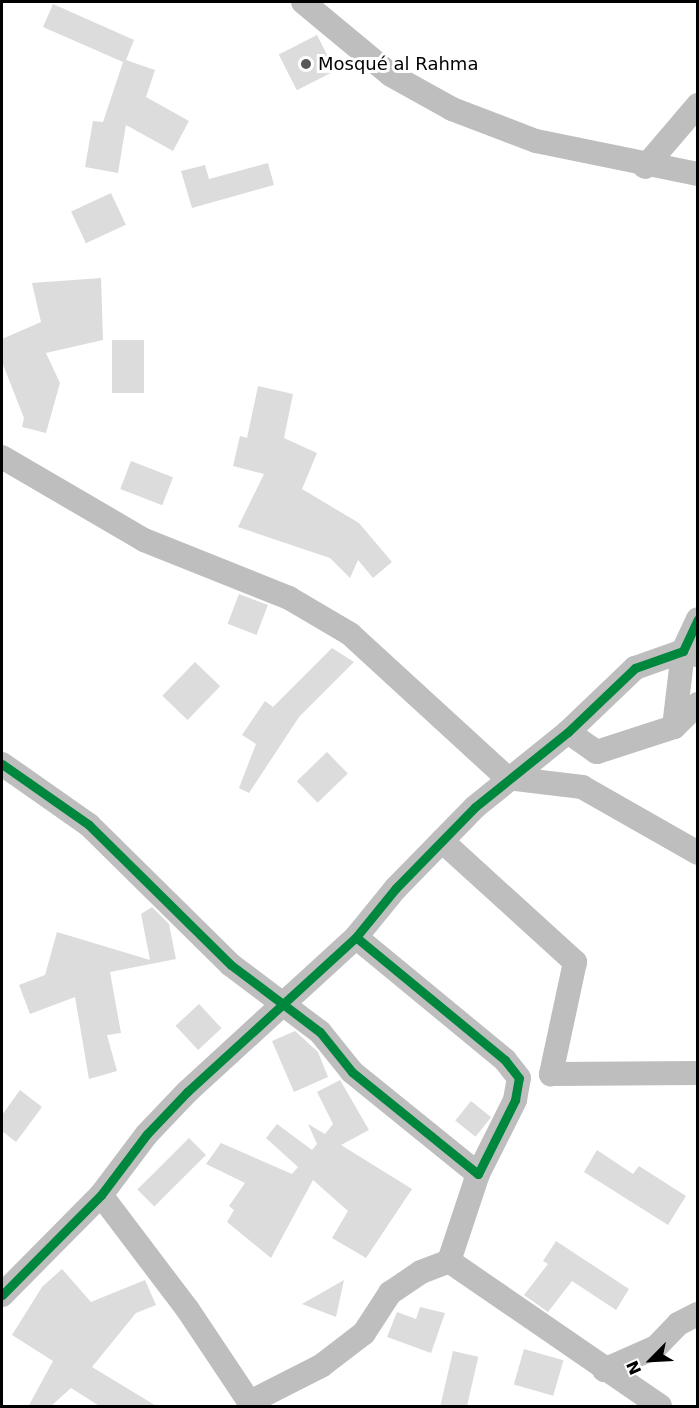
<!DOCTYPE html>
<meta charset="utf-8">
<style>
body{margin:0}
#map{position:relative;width:699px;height:1408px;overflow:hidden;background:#fff;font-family:"DejaVu Sans",sans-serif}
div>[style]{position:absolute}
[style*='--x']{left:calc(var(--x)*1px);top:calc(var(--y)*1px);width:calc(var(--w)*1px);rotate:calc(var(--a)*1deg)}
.building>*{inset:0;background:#dcdcdc;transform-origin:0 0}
.street>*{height:24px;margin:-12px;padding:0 12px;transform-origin:12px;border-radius:12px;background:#bebebe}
.cycleway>*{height:9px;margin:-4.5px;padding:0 4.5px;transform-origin:4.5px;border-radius:4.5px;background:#00873e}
.dots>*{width:16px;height:16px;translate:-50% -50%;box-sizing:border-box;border:3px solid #fff;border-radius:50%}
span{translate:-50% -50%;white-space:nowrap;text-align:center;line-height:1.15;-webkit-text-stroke:6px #fff;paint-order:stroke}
.poi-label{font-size:18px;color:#000}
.left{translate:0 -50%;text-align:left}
.frame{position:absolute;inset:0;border:3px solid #000;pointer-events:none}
.north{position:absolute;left:621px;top:1330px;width:60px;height:60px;-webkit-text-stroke:4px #fff;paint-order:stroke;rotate:246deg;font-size:16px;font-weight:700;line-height:24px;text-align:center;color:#000}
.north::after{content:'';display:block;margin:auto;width:21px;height:27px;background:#000;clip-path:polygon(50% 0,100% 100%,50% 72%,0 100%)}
</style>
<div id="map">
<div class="building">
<div style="clip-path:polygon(53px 4px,134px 40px,126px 60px,155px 70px,146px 97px,189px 121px,173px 151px,126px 125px,118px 173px,85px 167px,93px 121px,103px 122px,123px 62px,43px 27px)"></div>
<div style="left:317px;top:35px;width:40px;height:43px;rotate:63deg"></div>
<div style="clip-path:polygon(268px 163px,274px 185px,192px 208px,181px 171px,205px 165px,209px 179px)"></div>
<div style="left:111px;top:193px;width:35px;height:44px;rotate:65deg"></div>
<div style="clip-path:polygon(101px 278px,103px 340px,46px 353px,60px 383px,46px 433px,22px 427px,24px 418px,2px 362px,2px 339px,41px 322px,32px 283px)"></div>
<div style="left:112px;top:340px;width:32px;height:53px"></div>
<div style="clip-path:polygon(258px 386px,293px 394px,284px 438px,317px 453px,302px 489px,359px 523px,392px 562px,373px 578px,358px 560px,350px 578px,330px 558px,238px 527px,264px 474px,233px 466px,240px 436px,247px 438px)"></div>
<div style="left:131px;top:461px;width:45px;height:30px;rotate:21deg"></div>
<div style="left:239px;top:594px;width:31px;height:32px;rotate:21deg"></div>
<div style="clip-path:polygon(332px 648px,354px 662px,299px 717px,249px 793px,239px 788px,256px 744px,242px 735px,265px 701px,273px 707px)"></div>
<div style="left:195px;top:662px;width:35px;height:47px;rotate:44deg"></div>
<div style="left:327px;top:752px;width:30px;height:42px;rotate:46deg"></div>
<div style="clip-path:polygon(152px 907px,169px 924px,176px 959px,110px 972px,121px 1033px,107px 1035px,117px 1071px,89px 1079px,75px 997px,30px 1014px,19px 985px,45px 975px,57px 932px,150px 960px,141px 914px)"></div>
<div style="left:199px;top:1004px;width:33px;height:32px;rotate:47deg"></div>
<div style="clip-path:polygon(295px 1031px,318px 1052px,328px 1077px,294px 1092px,272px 1041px)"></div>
<div style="clip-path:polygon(340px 1080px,369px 1130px,341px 1145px,412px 1189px,366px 1258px,332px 1238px,348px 1211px,313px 1180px,271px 1258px,227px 1222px,234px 1210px,229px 1206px,245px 1183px,206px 1164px,221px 1143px,292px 1174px,298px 1167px,266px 1138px,277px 1124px,312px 1150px,317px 1144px,308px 1124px,325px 1134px,333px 1124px,317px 1092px)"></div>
<div style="clip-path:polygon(20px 1090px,42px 1107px,16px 1142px,2px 1131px,2px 1115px)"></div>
<div style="left:471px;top:1101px;width:26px;height:25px;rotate:39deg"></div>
<div style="left:189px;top:1138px;width:24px;height:73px;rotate:45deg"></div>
<div style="clip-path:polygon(597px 1150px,633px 1174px,639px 1166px,686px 1196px,668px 1225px,584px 1172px)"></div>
<div style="clip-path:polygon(556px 1241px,629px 1289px,616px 1310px,572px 1281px,548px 1312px,524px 1295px,548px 1264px,543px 1261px)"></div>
<div style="clip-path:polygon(62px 1269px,91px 1302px,145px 1280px,156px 1305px,136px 1313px,92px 1367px,158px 1407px,101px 1407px,71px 1388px,50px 1407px,28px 1407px,53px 1361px,12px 1335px,42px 1287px)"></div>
<div style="clip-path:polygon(344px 1280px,336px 1317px,302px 1304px)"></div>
<div style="clip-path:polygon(420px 1307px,445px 1313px,431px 1353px,387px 1337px,397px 1312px,416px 1319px)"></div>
<div style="left:524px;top:1349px;width:41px;height:37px;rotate:16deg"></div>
<div style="left:453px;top:1351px;width:26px;height:58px;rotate:13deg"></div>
</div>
<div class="street">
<div style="--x:303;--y:2;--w:114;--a:39.7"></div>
<div style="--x:391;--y:75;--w:70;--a:29.1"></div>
<div style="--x:452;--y:109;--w:90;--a:20.9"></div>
<div style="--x:536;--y:141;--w:165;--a:11.5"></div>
<div style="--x:645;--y:167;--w:82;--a:-49.5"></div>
<div style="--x:2;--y:457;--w:164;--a:30.3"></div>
<div style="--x:144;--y:540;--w:156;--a:21.8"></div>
<div style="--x:289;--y:598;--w:71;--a:30.5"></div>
<div style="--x:350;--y:634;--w:213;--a:42.5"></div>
<div style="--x:507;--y:778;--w:76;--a:6.8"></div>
<div style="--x:582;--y:787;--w:133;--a:29.6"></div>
<div style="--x:674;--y:727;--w:33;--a:-44"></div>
<div style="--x:568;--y:732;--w:35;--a:35"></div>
<div style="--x:597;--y:752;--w:81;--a:-18"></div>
<div style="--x:674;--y:727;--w:77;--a:-83.2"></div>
<div style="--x:683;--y:651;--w:15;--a:16"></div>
<div style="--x:2;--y:764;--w:106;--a:35"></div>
<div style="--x:89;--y:825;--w:199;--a:44.6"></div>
<div style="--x:231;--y:965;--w:111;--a:37"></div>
<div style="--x:320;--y:1032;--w:51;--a:51.3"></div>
<div style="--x:352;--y:1072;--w:162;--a:39"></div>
<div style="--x:478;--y:1174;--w:83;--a:-63.4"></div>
<div style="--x:515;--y:1100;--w:22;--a:-80"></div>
<div style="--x:519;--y:1078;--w:23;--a:-128"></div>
<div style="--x:505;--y:1060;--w:193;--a:-140.5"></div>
<div style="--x:442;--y:841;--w:180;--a:42.3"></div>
<div style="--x:575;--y:962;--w:115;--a:102.1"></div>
<div style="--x:551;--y:1074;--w:147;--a:-0.4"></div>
<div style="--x:101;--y:1195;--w:144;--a:52.9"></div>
<div style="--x:188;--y:1310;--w:115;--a:56.3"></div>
<div style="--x:449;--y:1261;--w:92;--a:-71.6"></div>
<div style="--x:2;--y:1295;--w:141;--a:-45.3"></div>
<div style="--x:101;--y:1195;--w:76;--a:-53"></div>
<div style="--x:147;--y:1134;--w:58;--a:-46.4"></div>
<div style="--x:187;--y:1092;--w:229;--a:-42.5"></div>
<div style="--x:356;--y:937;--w:63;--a:-50.8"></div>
<div style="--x:396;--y:888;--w:113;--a:-45.7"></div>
<div style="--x:475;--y:807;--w:119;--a:-38.9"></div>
<div style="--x:568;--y:732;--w:93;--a:-43.7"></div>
<div style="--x:635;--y:668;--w:51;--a:-19.5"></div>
<div style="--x:683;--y:651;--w:35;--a:-65"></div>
<div style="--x:604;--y:1370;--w:57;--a:-23.9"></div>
<div style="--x:656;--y:1347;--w:32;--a:-46"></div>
<div style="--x:678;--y:1324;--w:22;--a:-27"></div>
<div style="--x:250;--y:1402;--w:80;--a:-26.9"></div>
<div style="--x:321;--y:1366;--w:54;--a:-37.5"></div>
<div style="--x:364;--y:1333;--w:48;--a:-57"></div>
<div style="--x:390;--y:1293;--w:37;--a:-34"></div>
<div style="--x:421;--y:1272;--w:30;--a:-21"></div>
<div style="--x:449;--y:1261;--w:256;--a:34.5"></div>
</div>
<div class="cycleway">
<div style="--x:2;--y:764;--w:106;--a:35"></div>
<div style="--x:89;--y:825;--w:199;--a:44.6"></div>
<div style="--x:231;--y:965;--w:111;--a:37"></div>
<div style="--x:320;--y:1032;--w:51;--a:51.3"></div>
<div style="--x:352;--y:1072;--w:162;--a:39"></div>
<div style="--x:478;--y:1174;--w:83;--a:-63.4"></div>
<div style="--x:515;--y:1100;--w:22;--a:-80"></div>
<div style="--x:519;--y:1078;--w:23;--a:-128"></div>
<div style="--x:505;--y:1060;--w:193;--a:-140.5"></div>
<div style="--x:2;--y:1295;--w:141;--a:-45.3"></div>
<div style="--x:101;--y:1195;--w:76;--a:-53"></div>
<div style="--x:147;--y:1134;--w:58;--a:-46.4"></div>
<div style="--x:187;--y:1092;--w:229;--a:-42.5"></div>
<div style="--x:356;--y:937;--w:63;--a:-50.8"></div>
<div style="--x:396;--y:888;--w:113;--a:-45.7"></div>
<div style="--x:475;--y:807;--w:119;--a:-38.9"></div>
<div style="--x:568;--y:732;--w:93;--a:-43.7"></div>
<div style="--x:635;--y:668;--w:51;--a:-19.5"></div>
<div style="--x:683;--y:651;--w:35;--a:-65"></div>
</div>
<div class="dots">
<div style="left:306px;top:64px;background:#595959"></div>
</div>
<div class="poi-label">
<span class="left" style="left:318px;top:64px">Mosqué al Rahma</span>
</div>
<div class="frame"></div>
<div class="north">N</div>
</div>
